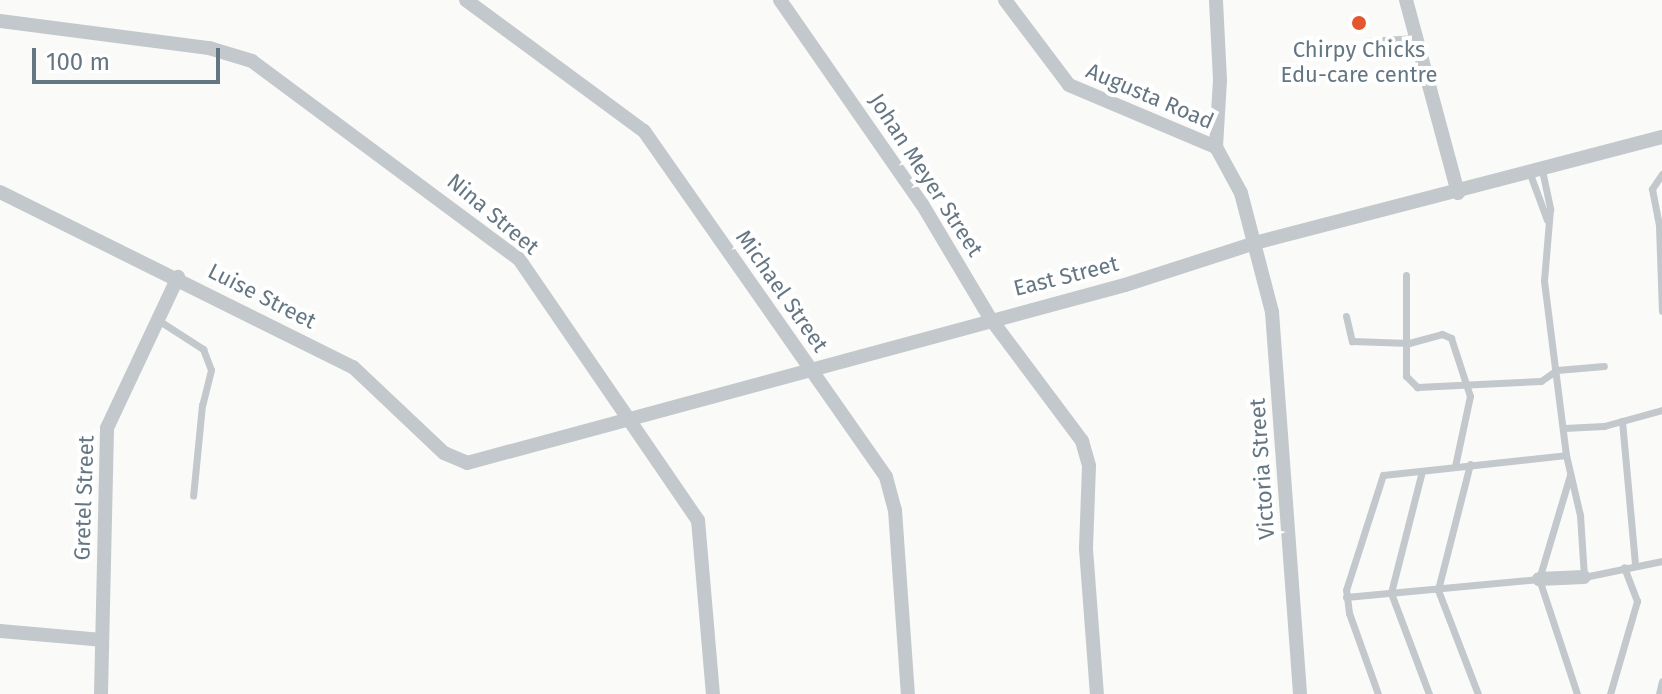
<!DOCTYPE html>
<style>
body{margin:0}
#map{position:relative;width:1662px;height:694px;overflow:hidden;background:#fafaf8;font-family:"Fira Sans",sans-serif}
div>[style]{position:absolute}
[style*='--x']{left:calc(var(--x)*1px);top:calc(var(--y)*1px);width:calc(var(--w)*1px);rotate:calc(var(--a)*1deg)}
.lane>*{height:7px;margin:-3.5px;padding:0 3.5px;transform-origin:3.5px;border-radius:3.5px;background:#c3c8cc}
.street>*{height:14px;margin:-7px;padding:0 7px;transform-origin:7px;border-radius:7px;background:#c3c8cc}
.dots>*{width:22px;height:22px;translate:-50% -50%;box-sizing:border-box;border:4px solid #fff;border-radius:50%}
span{translate:-50% -50%;white-space:nowrap;text-align:center;line-height:1.15;-webkit-text-stroke:8px #fff;paint-order:stroke}
.poi-label{font-size:22px;color:#657683}
.street-label{font-size:22px;color:#657683}
.scale{position:absolute;left:32px;top:48px;width:188px;height:36px;box-sizing:border-box;border:4px solid #657683;border-top:0;padding-left:10px;font-size:24px;line-height:28px;white-space:nowrap;color:#657683;-webkit-text-stroke:6px #fff;paint-order:stroke}
</style>
<div id="map">
<div class="lane">
<div style="--x:1368;--y:41;--w:48;--a:-3.6"></div>
<div style="--x:1542;--y:170;--w:40;--a:78"></div>
<div style="--x:1550;--y:209;--w:72;--a:94.8"></div>
<div style="--x:1544;--y:281;--w:175;--a:82.8"></div>
<div style="--x:1530;--y:174;--w:49;--a:69.7"></div>
<div style="--x:1662;--y:174;--w:18;--a:124"></div>
<div style="--x:1652;--y:189;--w:38;--a:79"></div>
<div style="--x:1659;--y:226;--w:85;--a:88"></div>
<div style="--x:1406;--y:275;--w:101;--a:90"></div>
<div style="--x:1406;--y:376;--w:16;--a:45"></div>
<div style="--x:1417;--y:387;--w:124;--a:-2.8"></div>
<div style="--x:1541;--y:381;--w:19;--a:-35"></div>
<div style="--x:1557;--y:370;--w:47;--a:-4.9"></div>
<div style="--x:1346;--y:316;--w:26;--a:77"></div>
<div style="--x:1352;--y:341;--w:57;--a:2"></div>
<div style="--x:1409;--y:343;--w:34;--a:-15"></div>
<div style="--x:1442;--y:334;--w:10;--a:24"></div>
<div style="--x:1451;--y:338;--w:61;--a:71.9"></div>
<div style="--x:1470;--y:396;--w:72;--a:102.1"></div>
<div style="--x:158;--y:320;--w:54;--a:32.8"></div>
<div style="--x:203;--y:349;--w:22;--a:69"></div>
<div style="--x:211;--y:370;--w:36;--a:104"></div>
<div style="--x:202;--y:405;--w:91;--a:95.6"></div>
<div style="--x:1622;--y:421;--w:143;--a:84.8"></div>
<div style="--x:1564;--y:428;--w:40;--a:-2.9"></div>
<div style="--x:1604;--y:426;--w:60;--a:-15.4"></div>
<div style="--x:1470;--y:464;--w:130;--a:104.3"></div>
<div style="--x:1438;--y:590;--w:111;--a:69"></div>
<div style="--x:1422;--y:471;--w:126;--a:104.3"></div>
<div style="--x:1391;--y:593;--w:108;--a:69.4"></div>
<div style="--x:1570;--y:475;--w:109;--a:106.6"></div>
<div style="--x:1539;--y:579;--w:121;--a:71.7"></div>
<div style="--x:1346;--y:597;--w:194;--a:-5.3"></div>
<div style="--x:1378;--y:694;--w:86;--a:-109.7"></div>
<div style="--x:1349;--y:613;--w:23;--a:-97"></div>
<div style="--x:1346;--y:590;--w:121;--a:-72.2"></div>
<div style="--x:1383;--y:475;--w:184;--a:-6.2"></div>
<div style="--x:1566;--y:455;--w:62;--a:76.9"></div>
<div style="--x:1580;--y:515;--w:62;--a:86.3"></div>
<div style="--x:1584;--y:577;--w:80;--a:-11.6"></div>
<div style="--x:1610;--y:694;--w:97;--a:-73.8"></div>
<div style="--x:1637;--y:601;--w:36;--a:-111"></div>
<div style="--x:1659;--y:694;--w:13;--a:-77"></div>
</div>
<div class="street">
<div style="--x:466;--y:0;--w:221;--a:36.4"></div>
<div style="--x:644;--y:131;--w:422;--a:55"></div>
<div style="--x:886;--y:477;--w:34;--a:75"></div>
<div style="--x:895;--y:510;--w:184;--a:86"></div>
<div style="--x:780;--y:0;--w:249;--a:55.2"></div>
<div style="--x:922;--y:204;--w:133;--a:59.2"></div>
<div style="--x:990;--y:318;--w:154;--a:53.2"></div>
<div style="--x:1082;--y:441;--w:26;--a:74"></div>
<div style="--x:1089;--y:466;--w:83;--a:92.1"></div>
<div style="--x:1086;--y:549;--w:145;--a:85.7"></div>
<div style="--x:1005;--y:0;--w:106;--a:53"></div>
<div style="--x:1069;--y:85;--w:160;--a:22.9"></div>
<div style="--x:1216;--y:147;--w:52;--a:61.5"></div>
<div style="--x:1241;--y:193;--w:123;--a:75.4"></div>
<div style="--x:1272;--y:312;--w:383;--a:85.8"></div>
<div style="--x:1406;--y:0;--w:200;--a:74.9"></div>
<div style="--x:0;--y:21;--w:211;--a:7.4"></div>
<div style="--x:209;--y:48;--w:45;--a:16.8"></div>
<div style="--x:252;--y:61;--w:332;--a:36.6"></div>
<div style="--x:519;--y:259;--w:316;--a:55.6"></div>
<div style="--x:698;--y:520;--w:175;--a:85.1"></div>
<div style="--x:1216;--y:147;--w:67;--a:-86.6"></div>
<div style="--x:1220;--y:80;--w:80;--a:-92.9"></div>
<div style="--x:0;--y:192;--w:394;--a:26.4"></div>
<div style="--x:353;--y:367;--w:125;--a:43.4"></div>
<div style="--x:444;--y:453;--w:25;--a:23"></div>
<div style="--x:467;--y:463;--w:682;--a:-15.14"></div>
<div style="--x:1125;--y:285;--w:137;--a:-17.9"></div>
<div style="--x:1255;--y:243;--w:421;--a:-14.6"></div>
<div style="--x:1539;--y:579;--w:45;--a:-2.5"></div>
<div style="--x:0;--y:631;--w:102;--a:5"></div>
<div style="--x:101;--y:694;--w:266;--a:-88.7"></div>
<div style="--x:107;--y:428;--w:167;--a:-64.8"></div>
</div>
<div class="dots">
<div style="left:1359px;top:23px;background:#e4572e"></div>
</div>
<div class="poi-label">
<span style="left:1359px;top:62px">Chirpy Chicks<br>Edu-care centre</span>
</div>
<div class="street-label">
<span style="left:1150px;top:96px;rotate:23deg">Augusta Road</span>
<span style="left:926px;top:175px;rotate:57deg">Johan Meyer Street</span>
<span style="left:493px;top:214px;rotate:40deg">Nina Street</span>
<span style="left:1066px;top:276px;rotate:-14deg">East Street</span>
<span style="left:782px;top:291px;rotate:55deg">Michael Street</span>
<span style="left:262px;top:296px;rotate:27deg">Luise Street</span>
<span style="left:1262px;top:469px;rotate:-94deg">Victoria Street</span>
<span style="left:84px;top:498px;rotate:-88deg">Gretel Street</span>
</div>
<div class="scale">100 m</div>
</div>
